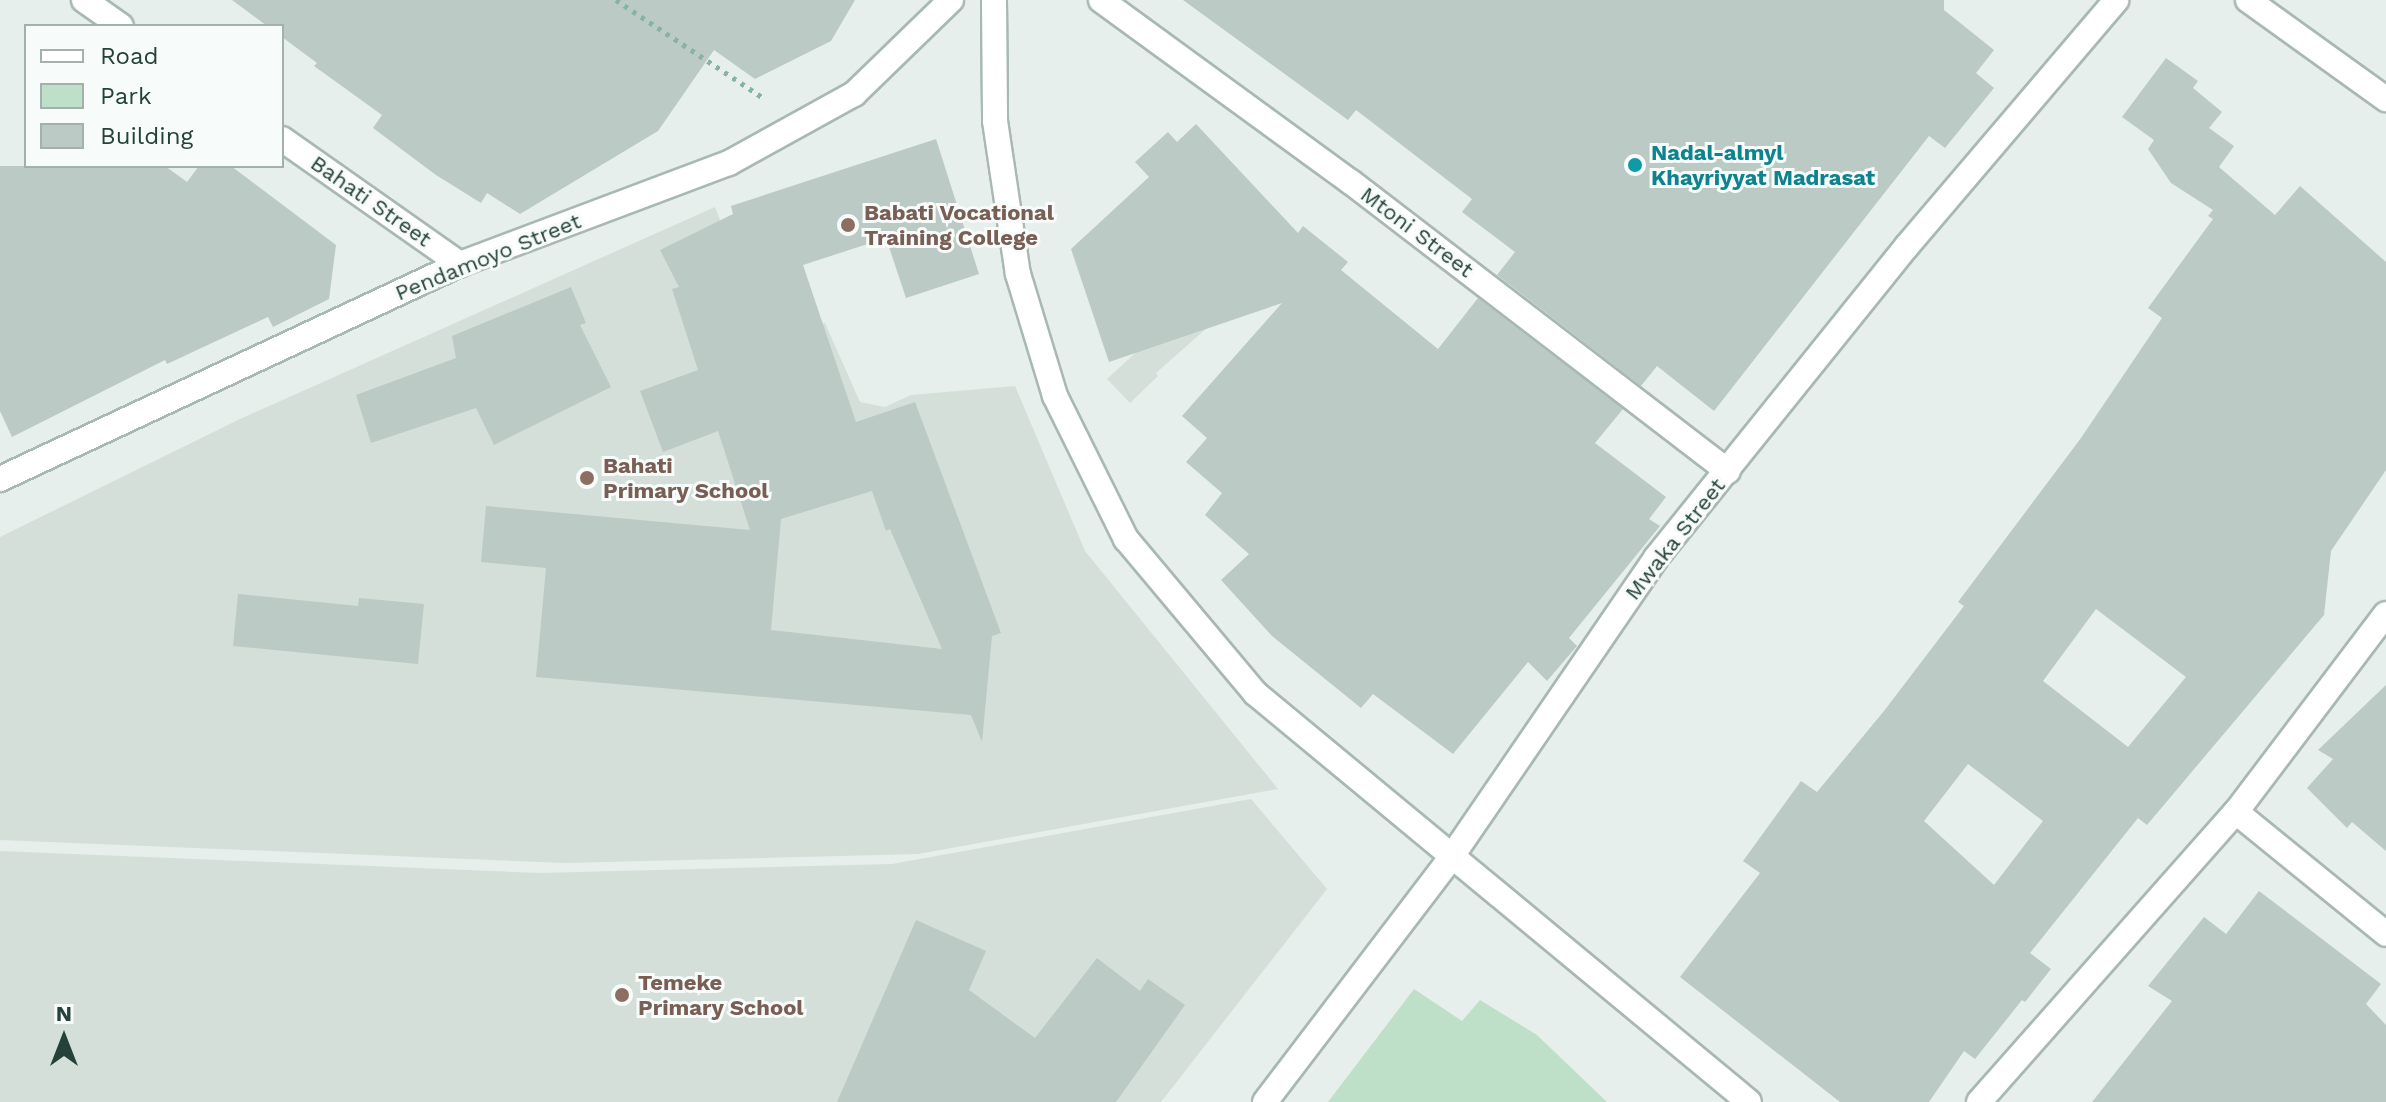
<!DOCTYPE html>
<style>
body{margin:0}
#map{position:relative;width:2386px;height:1102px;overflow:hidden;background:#e6efeb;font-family:"Work Sans",sans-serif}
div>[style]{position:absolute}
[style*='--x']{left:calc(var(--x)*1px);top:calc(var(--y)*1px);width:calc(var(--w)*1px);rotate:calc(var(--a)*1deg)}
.built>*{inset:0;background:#d4dfda}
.green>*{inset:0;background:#bfe0c8}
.building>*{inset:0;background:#bbcac4}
.path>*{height:5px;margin-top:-2.5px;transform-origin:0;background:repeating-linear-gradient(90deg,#86b3a5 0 4px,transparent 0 10px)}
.roads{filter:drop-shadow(2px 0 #a8b8b2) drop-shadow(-2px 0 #a8b8b2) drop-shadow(0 2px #a8b8b2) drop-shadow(0 -2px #a8b8b2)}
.minor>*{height:24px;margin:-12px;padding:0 12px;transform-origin:12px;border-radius:12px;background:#fff}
.dots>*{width:22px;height:22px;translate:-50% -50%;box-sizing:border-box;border:4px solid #f7fbf9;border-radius:50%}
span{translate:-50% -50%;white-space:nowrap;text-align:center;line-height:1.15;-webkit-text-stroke:6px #f7fbf9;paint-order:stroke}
.culture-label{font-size:22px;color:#0d838f;font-weight:700}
.left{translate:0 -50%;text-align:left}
.street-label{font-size:22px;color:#24423a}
.education-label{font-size:22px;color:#785e54;font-weight:700}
.legend{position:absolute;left:24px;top:24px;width:260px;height:144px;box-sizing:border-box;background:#f7fbf9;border:2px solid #a3b1ad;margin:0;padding:10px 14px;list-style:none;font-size:24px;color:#24423a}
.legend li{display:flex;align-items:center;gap:16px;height:40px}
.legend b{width:40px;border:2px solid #a3b1ad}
.north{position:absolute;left:24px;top:998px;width:80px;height:80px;-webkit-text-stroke:6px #f7fbf9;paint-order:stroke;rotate:0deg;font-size:22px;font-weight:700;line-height:32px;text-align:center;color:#24423a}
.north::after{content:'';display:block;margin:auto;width:28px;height:36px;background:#24423a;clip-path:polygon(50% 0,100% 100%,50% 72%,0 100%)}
</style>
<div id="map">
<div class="built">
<div style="clip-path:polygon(715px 207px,768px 344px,825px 323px,860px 402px,885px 407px,911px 395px,1015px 386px,1085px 551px,1278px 789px,918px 854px,566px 863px,0 840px,0 537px,240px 419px)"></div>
<div style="clip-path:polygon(1195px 298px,1216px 320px,1156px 373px,1158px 376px,1130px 403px,1107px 379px)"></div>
<div style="clip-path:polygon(1251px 799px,1327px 889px,1161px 1102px,0 1102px,0 851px,539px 873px,892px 864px)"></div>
</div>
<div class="green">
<div style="clip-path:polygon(1414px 989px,1462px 1021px,1480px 1000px,1537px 1035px,1607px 1102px,1328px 1102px)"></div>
</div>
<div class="building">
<div style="clip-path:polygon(232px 0,855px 0,831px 41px,755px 79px,714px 50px,658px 131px,520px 214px,487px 193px,481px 203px,436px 175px,373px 128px,382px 115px,314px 66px,317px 63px,282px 37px,282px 26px,267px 26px)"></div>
<div style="clip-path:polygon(1183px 0,1944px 0,1944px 10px,1994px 50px,1976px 73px,1994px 88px,1945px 148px,1929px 136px,1714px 411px,1657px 366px,1641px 386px,1497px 275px,1515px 252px,1462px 212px,1472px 199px,1356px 110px,1348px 120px)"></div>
<div style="clip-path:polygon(evenodd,2166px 58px,2198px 81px,2193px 88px,2222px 112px,2209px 128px,2234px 146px,2219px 167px,2275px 215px,2300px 186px,2386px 262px,2386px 470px,2331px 551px,2324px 615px,2147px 825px,2138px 818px,2030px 953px,2051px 969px,2025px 1002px,2022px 1000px,1975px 1059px,1964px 1051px,1929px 1102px,1840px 1102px,1680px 977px,1760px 873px,1743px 861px,1801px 781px,1817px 792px,1884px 711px,1964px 606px,1958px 602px,2081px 438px,2162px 318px,2148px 308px,2213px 219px,2208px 216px,2213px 210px,2171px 183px,2148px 149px,2154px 140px,2122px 117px,2166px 58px,2096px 609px,2186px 677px,2128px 747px,2043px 681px,2096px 609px,2166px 58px,1968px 764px,2043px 821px,1994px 885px,1924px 821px,1968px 764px)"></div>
<div style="clip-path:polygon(1196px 124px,1298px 233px,1303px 226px,1348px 262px,1341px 270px,1438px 349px,1478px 298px,1623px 409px,1595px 443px,1666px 497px,1649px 519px,1660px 526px,1569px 638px,1577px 646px,1547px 681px,1528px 662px,1453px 754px,1373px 694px,1361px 708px,1272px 636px,1221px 580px,1249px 554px,1205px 515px,1222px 493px,1186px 462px,1207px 438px,1182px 416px,1282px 303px,1109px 362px,1071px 249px,1149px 177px,1135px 162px,1168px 132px,1177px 142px)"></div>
<div style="clip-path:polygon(evenodd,936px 139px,979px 274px,906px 298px,886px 238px,803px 265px,856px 422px,915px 402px,1001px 633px,992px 636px,982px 742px,971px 715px,536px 677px,546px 568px,481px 562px,486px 506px,750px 530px,718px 431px,663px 452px,640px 391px,698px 370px,672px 289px,679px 287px,660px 250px,733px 214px,731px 206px,936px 139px,872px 491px,886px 531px,890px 529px,942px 649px,771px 630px,781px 519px,872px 491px)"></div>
<div style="clip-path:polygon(0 166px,165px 166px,187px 182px,199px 166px,231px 166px,336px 245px,329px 299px,273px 327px,268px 317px,167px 364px,165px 360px,12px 437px,0 411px)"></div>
<div style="clip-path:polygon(571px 287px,586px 323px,580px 325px,611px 387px,494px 445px,476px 408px,371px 443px,356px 395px,456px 358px,452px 336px)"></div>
<div style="clip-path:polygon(238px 594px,358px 606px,359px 598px,424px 604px,418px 664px,233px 646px)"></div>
<div style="clip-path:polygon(2386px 685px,2386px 851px,2352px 822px,2347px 828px,2307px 788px,2333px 759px,2318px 750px)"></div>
<div style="clip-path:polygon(2259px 891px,2381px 984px,2366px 1004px,2386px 1025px,2386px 1102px,2092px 1102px,2172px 1001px,2148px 986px,2204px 917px,2226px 934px)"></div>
<div style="clip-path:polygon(916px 920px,986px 951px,969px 990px,1035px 1038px,1097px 958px,1140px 991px,1148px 979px,1185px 1005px,1116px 1102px,837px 1102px)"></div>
</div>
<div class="path">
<div style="--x:616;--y:0;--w:179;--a:33.6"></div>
</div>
<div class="roads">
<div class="minor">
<div style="--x:84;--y:0;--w:45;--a:35.1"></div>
<div style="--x:994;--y:0;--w:121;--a:89.5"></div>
<div style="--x:995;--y:121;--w:155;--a:81.5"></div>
<div style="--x:1018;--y:274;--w:127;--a:73.1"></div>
<div style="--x:1055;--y:396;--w:160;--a:63.6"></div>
<div style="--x:1126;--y:539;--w:201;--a:50"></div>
<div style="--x:1255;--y:693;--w:641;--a:39.62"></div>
<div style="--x:1101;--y:0;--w:309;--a:36.1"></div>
<div style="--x:1351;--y:182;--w:475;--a:37.5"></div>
<div style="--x:2248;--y:0;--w:170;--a:35.7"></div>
<div style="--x:282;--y:139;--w:218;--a:35.1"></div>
<div style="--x:0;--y:479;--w:508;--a:-25.05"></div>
<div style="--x:460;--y:264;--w:287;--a:-20.6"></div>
<div style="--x:729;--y:163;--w:143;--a:-28.9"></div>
<div style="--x:854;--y:94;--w:135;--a:-44.1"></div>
<div style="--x:2236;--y:812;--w:193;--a:39.1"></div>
<div style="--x:1265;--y:1102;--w:305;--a:-52.7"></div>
<div style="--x:1450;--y:859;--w:365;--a:-55.6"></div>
<div style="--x:1656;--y:558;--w:400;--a:-51.2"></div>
<div style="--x:1907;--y:246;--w:323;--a:-49.6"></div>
<div style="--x:1979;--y:1102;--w:387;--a:-48.5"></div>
<div style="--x:2236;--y:812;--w:248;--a:-52.9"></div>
</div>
</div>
<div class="dots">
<div style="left:1635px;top:165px;background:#0f9aa8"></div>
<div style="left:848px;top:225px;background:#8d6e63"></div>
<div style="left:587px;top:478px;background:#8d6e63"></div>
<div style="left:622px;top:995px;background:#8d6e63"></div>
</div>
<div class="culture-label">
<span class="left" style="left:1651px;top:165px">Nadal-almyl<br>Khayriyyat Madrasat</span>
</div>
<div class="street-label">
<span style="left:371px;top:201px;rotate:35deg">Bahati Street</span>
<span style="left:1417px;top:232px;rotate:37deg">Mtoni Street</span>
<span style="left:488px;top:257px;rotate:-22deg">Pendamoyo Street</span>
<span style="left:1675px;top:539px;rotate:-52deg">Mwaka Street</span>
</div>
<div class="education-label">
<span class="left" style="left:864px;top:225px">Babati Vocational<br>Training College</span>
<span class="left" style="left:603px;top:478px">Bahati<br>Primary School</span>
<span class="left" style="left:638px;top:995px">Temeke<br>Primary School</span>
</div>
<ul class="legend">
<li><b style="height:10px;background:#fff"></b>Road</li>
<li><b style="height:22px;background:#bfe0c8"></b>Park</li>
<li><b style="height:22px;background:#bbcac4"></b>Building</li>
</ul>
<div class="north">N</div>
</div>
